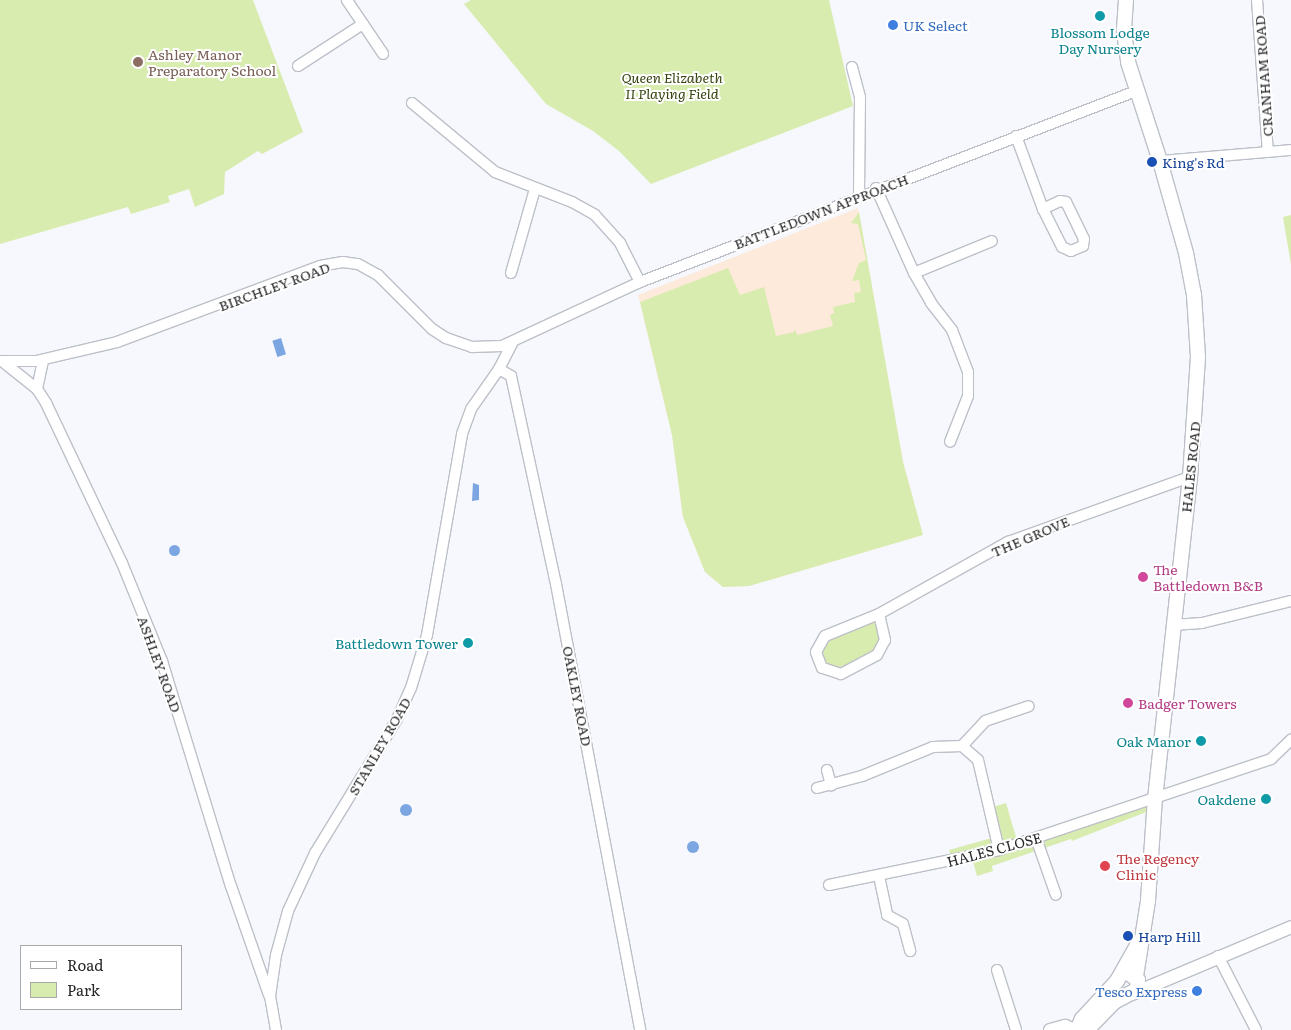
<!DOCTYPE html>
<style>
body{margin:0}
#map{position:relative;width:1291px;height:1030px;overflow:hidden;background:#f6f8fe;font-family:Literata,serif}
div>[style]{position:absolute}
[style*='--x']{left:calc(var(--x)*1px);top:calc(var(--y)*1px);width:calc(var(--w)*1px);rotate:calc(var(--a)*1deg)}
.education>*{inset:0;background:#fdeada}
.green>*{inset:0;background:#d9ecb0}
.water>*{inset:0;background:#7ba6e1;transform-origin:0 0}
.round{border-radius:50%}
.roads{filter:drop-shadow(1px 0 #bdc0c8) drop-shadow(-1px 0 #bdc0c8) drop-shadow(0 1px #bdc0c8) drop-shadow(0 -1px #bdc0c8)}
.minor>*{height:10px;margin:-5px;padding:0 5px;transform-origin:5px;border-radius:5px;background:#fff}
.tertiary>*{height:12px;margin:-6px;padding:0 6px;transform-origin:6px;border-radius:6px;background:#fff}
.secondary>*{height:14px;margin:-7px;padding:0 7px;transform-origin:7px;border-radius:7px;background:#fff}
.dots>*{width:14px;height:14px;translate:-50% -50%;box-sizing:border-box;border:2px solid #fff;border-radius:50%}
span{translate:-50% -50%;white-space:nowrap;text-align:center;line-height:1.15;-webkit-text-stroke:4px #fff;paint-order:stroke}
.shop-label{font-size:14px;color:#366cbe}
.left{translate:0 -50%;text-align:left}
.right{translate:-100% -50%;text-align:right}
.culture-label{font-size:14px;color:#0d838f}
.education-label{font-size:14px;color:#785e54}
.street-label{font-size:14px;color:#27282b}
.park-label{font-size:14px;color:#36430e;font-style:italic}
.transit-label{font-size:14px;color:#164399}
.hotel-label{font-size:14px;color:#b23c85}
.health-label{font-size:14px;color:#be3a42}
.legend{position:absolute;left:20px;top:945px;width:162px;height:65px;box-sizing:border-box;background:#fff;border:1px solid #a9a9aa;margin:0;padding:6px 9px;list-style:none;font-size:15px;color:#27282b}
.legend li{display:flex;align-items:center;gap:10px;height:25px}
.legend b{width:25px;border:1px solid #a9a9aa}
</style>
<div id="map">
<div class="education">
<div style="clip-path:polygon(858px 208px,903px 462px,923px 535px,749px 586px,723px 587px,705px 572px,683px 517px,672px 435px,638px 295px)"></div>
</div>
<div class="green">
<div style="clip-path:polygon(0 0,253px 0,303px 132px,262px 154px,258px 151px,225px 172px,224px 194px,195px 207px,189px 189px,168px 196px,170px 202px,131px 214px,128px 207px,0 244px)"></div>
<div style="clip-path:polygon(471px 0,829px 0,853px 106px,651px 184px,619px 151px,593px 131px,546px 104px,464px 4px)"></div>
<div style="clip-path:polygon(859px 212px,903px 462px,923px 535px,749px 586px,723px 587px,705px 572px,683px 517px,672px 435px,640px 302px,728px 268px,740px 295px,764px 287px,776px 336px,794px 332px,795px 329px,797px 335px,833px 326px,830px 315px,834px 313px,833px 307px,855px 302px,854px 293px,861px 292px,859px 280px,852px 281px,859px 263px,866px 260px,858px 224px,851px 223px)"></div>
<div style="clip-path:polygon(1291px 215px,1291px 265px,1283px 217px)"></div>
<div style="clip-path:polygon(879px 614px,884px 645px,841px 674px,825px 670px,819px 642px)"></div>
<div style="clip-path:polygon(1155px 798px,1154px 809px,1072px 841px,1071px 839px,992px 866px,993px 871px,977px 876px,972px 858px,952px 861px,949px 850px,995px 837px,989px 808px,1006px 803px,1018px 844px)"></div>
</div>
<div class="water">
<div style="left:281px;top:338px;width:17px;height:9px;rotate:73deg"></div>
<div style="clip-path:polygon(473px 483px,479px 485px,479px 500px,472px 501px)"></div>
<div class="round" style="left:168.5px;top:544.5px;width:11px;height:11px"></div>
<div class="round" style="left:400px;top:804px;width:12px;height:12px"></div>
<div class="round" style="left:687px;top:841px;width:12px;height:12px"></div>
</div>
<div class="roads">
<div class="minor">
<div style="--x:1257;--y:0;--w:152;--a:85.9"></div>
<div style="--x:363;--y:24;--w:36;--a:56"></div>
<div style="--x:298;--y:66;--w:77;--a:-32.9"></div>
<div style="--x:363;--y:24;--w:29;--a:-124"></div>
<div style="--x:852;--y:67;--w:31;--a:75"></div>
<div style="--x:860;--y:97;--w:98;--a:90.6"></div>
<div style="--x:412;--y:103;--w:108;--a:39.7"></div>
<div style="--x:495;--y:172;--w:83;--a:21.3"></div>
<div style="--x:572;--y:202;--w:26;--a:29"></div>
<div style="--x:595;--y:215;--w:38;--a:48"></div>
<div style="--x:620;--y:243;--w:44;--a:62.9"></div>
<div style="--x:1016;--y:136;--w:78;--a:69.7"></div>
<div style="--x:1043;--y:209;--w:42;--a:63.4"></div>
<div style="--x:1062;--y:247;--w:10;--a:24"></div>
<div style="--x:1071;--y:251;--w:13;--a:-23"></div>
<div style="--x:1083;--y:246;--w:7;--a:-82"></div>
<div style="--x:1084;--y:239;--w:41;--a:-115.9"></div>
<div style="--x:1066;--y:202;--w:6;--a:-171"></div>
<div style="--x:1060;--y:201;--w:19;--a:155"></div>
<div style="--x:1160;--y:161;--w:131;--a:-4.8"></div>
<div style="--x:876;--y:188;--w:93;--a:65.9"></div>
<div style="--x:914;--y:273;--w:34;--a:60"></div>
<div style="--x:931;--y:303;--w:34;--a:52"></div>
<div style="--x:952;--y:330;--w:45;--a:69.1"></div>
<div style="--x:968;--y:372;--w:24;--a:90"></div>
<div style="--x:968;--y:396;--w:49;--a:111.4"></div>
<div style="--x:511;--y:273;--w:87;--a:-74.1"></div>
<div style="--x:914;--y:273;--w:84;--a:-22.3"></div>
<div style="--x:2;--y:361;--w:34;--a:0"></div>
<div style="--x:36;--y:361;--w:83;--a:-13.2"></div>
<div style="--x:117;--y:342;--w:217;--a:-20.5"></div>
<div style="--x:320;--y:266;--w:23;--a:-10"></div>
<div style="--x:343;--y:262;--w:15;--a:8"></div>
<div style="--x:358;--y:264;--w:23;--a:29"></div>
<div style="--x:378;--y:275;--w:76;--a:45"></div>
<div style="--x:432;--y:329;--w:17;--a:33"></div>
<div style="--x:446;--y:338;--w:28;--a:19"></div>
<div style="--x:472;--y:347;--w:30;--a:-2"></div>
<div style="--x:502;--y:346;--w:152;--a:-24.9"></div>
<div style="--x:640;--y:282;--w:532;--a:-21.06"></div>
<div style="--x:2;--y:361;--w:45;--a:38.7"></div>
<div style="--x:37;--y:389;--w:17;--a:57"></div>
<div style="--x:46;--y:403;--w:177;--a:64.6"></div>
<div style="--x:122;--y:563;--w:106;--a:67.8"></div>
<div style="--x:162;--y:661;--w:235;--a:73"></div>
<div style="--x:231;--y:886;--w:115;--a:70.8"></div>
<div style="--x:499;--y:369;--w:14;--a:30"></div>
<div style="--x:511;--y:376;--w:213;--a:77.8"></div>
<div style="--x:556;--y:584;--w:454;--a:79.3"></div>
<div style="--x:37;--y:389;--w:30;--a:-78"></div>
<div style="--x:879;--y:614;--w:27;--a:77"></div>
<div style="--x:885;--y:640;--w:17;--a:118"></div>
<div style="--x:877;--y:655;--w:41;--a:152.2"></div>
<div style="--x:841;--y:674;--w:20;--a:-162"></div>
<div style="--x:822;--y:668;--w:17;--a:-111"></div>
<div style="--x:816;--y:652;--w:18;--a:-61"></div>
<div style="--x:825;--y:636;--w:58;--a:-22.2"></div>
<div style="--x:879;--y:614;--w:148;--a:-29.2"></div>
<div style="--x:1008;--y:542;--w:193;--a:-19.7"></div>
<div style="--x:1173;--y:625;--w:29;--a:-4"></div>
<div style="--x:1202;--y:623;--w:92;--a:-13.9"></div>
<div style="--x:962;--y:746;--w:34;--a:-47"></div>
<div style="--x:985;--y:721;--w:46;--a:-18.8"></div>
<div style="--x:827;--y:770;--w:16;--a:75"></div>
<div style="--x:817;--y:788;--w:47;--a:-14.9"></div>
<div style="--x:862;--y:776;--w:77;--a:-22.2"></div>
<div style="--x:933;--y:747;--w:29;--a:-2"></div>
<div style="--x:962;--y:746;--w:21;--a:41"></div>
<div style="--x:978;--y:760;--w:92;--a:76.9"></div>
<div style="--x:1036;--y:838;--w:60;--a:70.7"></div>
<div style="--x:879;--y:876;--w:40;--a:78"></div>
<div style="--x:887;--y:915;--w:18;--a:29"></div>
<div style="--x:903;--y:924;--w:28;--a:75"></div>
<div style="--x:829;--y:885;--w:174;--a:-11.6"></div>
<div style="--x:999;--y:850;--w:287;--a:-18.5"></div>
<div style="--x:1271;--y:759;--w:28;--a:-44"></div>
<div style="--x:1218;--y:956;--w:83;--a:62.8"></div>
<div style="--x:997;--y:970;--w:63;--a:72.4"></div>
<div style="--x:276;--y:1030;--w:35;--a:-100"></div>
<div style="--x:270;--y:996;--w:41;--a:-81.7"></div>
<div style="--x:276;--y:955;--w:46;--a:-74.7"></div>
<div style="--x:288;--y:911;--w:64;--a:-65"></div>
<div style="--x:315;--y:853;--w:157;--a:-58.5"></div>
<div style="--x:397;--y:719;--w:34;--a:-66"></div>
<div style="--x:411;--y:688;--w:55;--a:-73.2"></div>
<div style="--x:427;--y:635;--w:204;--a:-80.1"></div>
<div style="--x:462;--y:434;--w:27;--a:-70"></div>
<div style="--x:471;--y:409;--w:49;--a:-55"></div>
<div style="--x:499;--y:369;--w:29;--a:-63"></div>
</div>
<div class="tertiary">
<div style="--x:1132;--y:994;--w:173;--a:-22.8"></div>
<div style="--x:1050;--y:1030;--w:16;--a:-15"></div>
<div style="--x:1065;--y:1026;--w:11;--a:22"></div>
</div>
<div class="secondary">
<div style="--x:1126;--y:0;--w:32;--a:94"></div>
<div style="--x:1124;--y:32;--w:30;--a:82"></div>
<div style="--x:1128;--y:62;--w:104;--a:72.1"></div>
<div style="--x:1160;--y:161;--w:96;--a:74.2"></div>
<div style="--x:1186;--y:253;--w:43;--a:79.2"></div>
<div style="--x:1194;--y:295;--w:62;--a:86.3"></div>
<div style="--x:1198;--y:357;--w:120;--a:93.8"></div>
<div style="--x:1190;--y:477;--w:323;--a:96.2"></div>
<div style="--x:1155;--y:798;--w:103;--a:93.9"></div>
<div style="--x:1148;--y:901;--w:76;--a:99.1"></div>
<div style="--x:1077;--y:1030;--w:12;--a:-66"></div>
<div style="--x:1082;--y:1019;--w:52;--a:-47.4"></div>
<div style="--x:1117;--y:981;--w:45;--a:-60.6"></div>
<div style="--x:1080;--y:1030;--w:9;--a:-13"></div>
<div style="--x:1089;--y:1028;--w:36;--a:-46"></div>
<div style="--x:1114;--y:1002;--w:26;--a:-28"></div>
<div style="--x:1137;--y:990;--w:10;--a:-84"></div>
<div style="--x:1138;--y:980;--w:12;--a:-145"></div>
</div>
</div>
<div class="dots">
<div style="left:1100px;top:16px;background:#0f9aa8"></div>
<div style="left:893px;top:25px;background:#3f7fe0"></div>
<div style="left:138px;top:62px;background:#8d6e63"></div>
<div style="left:1152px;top:162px;background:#1a4fb4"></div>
<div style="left:1143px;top:577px;background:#d1479c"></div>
<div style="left:468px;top:643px;background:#0f9aa8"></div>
<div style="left:1128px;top:703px;background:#d1479c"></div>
<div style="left:1201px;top:741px;background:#0f9aa8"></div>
<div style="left:1266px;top:799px;background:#0f9aa8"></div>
<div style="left:1105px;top:866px;background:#e0444e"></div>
<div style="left:1128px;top:936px;background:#1a4fb4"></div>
<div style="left:1197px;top:991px;background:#3f7fe0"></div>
</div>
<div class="shop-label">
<span class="left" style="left:903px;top:25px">UK Select</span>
<span class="right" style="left:1187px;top:991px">Tesco Express</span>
</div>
<div class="culture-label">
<span style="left:1100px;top:40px">Blossom Lodge<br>Day Nursery</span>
<span class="right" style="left:458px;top:643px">Battledown Tower</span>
<span class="right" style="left:1191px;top:741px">Oak Manor</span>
<span class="right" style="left:1256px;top:799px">Oakdene</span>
</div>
<div class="education-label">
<span class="left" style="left:148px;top:62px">Ashley Manor<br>Preparatory School</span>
</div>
<div class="street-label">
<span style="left:1263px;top:76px;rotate:-94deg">CRANHAM ROAD</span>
<span style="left:821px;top:211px;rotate:-21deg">BATTLEDOWN APPROACH</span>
<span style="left:274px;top:286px;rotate:-20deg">BIRCHLEY ROAD</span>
<span style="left:1190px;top:467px;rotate:-84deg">HALES ROAD</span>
<span style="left:1030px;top:536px;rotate:-23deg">THE GROVE</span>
<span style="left:160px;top:664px;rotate:70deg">ASHLEY ROAD</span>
<span style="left:578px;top:696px;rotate:79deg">OAKLEY ROAD</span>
<span style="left:379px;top:746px;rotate:-60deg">STANLEY ROAD</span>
<span style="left:994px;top:849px;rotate:-15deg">HALES CLOSE</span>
</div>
<div class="park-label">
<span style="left:672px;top:85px">Queen Elizabeth<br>II Playing Field</span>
</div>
<div class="transit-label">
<span class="left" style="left:1162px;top:162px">King's Rd</span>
<span class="left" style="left:1138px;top:936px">Harp Hill</span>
</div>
<div class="hotel-label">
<span class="left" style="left:1153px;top:577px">The<br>Battledown B&amp;B</span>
<span class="left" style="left:1138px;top:703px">Badger Towers</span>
</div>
<div class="health-label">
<span class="left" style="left:1116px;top:866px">The Regency<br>Clinic</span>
</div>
<ul class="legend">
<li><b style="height:6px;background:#fff"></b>Road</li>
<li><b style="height:14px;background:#d9ecb0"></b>Park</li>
</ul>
</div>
